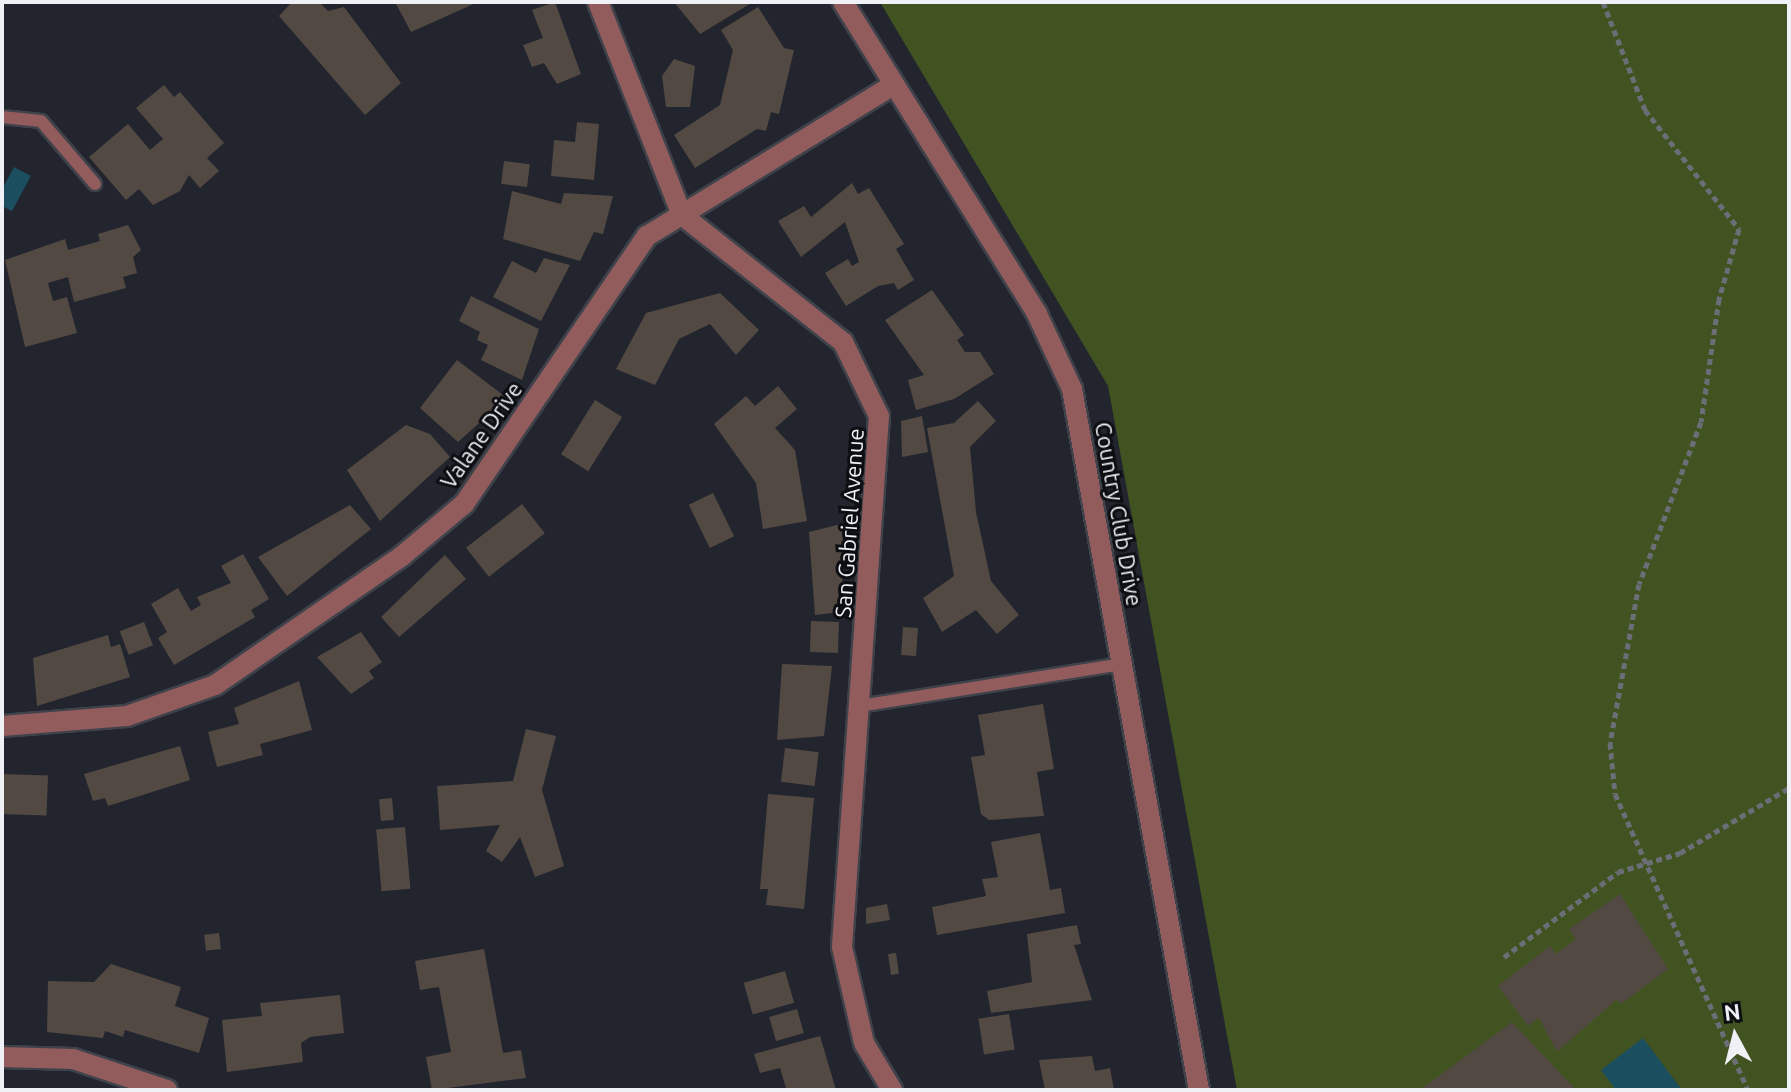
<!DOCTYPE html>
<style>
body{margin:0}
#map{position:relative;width:1791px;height:1092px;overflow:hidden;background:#22252e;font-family:Ubuntu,sans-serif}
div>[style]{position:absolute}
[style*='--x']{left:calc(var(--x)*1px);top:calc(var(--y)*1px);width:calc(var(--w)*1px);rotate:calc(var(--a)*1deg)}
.green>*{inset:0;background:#415320}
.water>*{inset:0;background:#1b4f60;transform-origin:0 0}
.building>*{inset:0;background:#534943;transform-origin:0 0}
.path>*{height:5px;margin-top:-2.5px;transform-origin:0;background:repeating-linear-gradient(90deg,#6b6e76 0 6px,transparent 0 10px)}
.roads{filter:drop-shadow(2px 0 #3f424a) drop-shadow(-2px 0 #3f424a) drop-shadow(0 2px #3f424a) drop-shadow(0 -2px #3f424a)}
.service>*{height:12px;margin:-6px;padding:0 6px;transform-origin:6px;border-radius:6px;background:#935c5c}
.minor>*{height:20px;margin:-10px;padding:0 10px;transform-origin:10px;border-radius:10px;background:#935c5c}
span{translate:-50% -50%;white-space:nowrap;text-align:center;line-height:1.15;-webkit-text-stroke:6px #0d0e12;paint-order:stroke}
.street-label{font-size:22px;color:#eff1f7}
.frame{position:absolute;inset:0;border:4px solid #eff1f7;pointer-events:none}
.north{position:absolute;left:1695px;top:996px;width:80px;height:80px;-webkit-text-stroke:6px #0d0e12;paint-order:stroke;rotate:353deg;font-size:22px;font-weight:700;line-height:32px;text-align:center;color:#eff1f7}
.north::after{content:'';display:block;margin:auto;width:28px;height:36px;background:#eff1f7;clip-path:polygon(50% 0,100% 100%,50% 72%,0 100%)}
</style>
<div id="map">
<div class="green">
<div style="clip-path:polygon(880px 2px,1789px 2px,1789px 1090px,1237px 1090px,1108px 386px)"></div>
</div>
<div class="water">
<div style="left:14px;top:167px;width:19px;height:40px;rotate:28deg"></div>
<div style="clip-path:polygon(1643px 1038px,1682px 1090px,1616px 1090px,1601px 1070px)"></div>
</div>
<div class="building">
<div style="clip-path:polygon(292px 2px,319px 2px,328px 11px,344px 7px,401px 83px,365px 115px,279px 16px)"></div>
<div style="clip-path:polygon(395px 2px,478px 2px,411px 32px)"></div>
<div style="clip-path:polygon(555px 2px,581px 74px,557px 84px,544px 63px,532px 67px,523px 45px,543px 38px,532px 10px)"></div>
<div style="clip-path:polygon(674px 2px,753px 2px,700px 34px)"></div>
<div style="clip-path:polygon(758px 7px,784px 48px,794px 50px,779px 114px,771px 112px,766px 131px,757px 129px,695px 168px,674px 135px,720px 105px,733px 50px,721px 30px)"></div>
<div style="clip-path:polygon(674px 59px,695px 66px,690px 107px,666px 107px,662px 76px)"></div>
<div style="clip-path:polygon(164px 85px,174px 97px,180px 92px,224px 143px,207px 158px,219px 171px,200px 188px,189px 175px,180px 191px,153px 205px,139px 189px,126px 200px,89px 157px,128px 124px,150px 150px,163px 139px,136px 108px)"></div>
<div style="clip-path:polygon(577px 122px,599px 124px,594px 180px,551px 176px,554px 140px,575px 142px)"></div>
<div style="left:504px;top:161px;width:26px;height:23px;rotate:7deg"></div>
<div style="clip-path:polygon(852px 183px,858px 194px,869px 188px,904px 244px,896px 249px,914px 280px,898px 290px,894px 283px,878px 286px,846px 306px,825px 273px,848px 259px,852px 266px,859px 262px,845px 222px,801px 257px,778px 221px,804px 206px,811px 217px)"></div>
<div style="clip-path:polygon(512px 191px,561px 204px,564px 193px,613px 196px,603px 234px,594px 232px,580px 261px,503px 239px)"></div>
<div style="clip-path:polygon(128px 225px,141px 250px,133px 257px,137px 273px,123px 277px,126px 288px,74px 302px,68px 277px,48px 283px,53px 301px,67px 297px,77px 333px,25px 347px,5px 260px,65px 239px,68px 250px,100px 241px,98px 234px)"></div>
<div style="clip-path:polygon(544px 258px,570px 265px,541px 321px,493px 297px,512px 261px,536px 273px)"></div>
<div style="clip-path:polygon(932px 290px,964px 335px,957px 340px,965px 352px,980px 352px,994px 374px,954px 399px,916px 410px,908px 380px,924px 375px,885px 320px)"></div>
<div style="clip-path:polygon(720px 293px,759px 330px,736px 355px,710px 324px,679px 339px,655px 385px,616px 369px,646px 313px)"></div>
<div style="clip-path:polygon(471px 296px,539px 329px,522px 380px,481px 360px,488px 345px,477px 340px,480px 332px,459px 321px)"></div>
<div style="clip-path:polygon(457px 360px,507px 398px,458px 442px,420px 408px)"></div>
<div style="clip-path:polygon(778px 386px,797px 409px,775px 428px,795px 450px,807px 521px,763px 529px,756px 483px,714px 424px,746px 396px,755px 406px)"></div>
<div style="left:595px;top:400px;width:32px;height:64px;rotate:32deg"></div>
<div style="clip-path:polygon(978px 401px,996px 421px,970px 447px,976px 512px,991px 581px,1019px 615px,997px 634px,976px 610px,942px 632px,923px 598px,954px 576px,927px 428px,954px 423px)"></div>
<div style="clip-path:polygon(922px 416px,928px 452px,902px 457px,901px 421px)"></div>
<div style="clip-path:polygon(406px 425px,430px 434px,450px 457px,380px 521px,347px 470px)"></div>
<div style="left:713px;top:493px;width:48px;height:27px;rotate:64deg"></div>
<div style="left:522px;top:504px;width:37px;height:71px;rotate:52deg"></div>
<div style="clip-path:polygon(350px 505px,371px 529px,287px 596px,258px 557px)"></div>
<div style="clip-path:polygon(845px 523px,841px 612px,815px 615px,809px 532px)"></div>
<div style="clip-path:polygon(243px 554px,269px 599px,251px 610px,255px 617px,174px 665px,158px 638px,167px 632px,151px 604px,178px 588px,191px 611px,201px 605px,197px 597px,231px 583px,221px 566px)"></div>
<div style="clip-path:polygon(445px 555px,466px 579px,399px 637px,381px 617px)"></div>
<div style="left:811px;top:621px;width:28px;height:31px;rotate:2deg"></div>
<div style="left:144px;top:622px;width:25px;height:26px;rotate:69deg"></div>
<div style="left:903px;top:627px;width:15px;height:28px;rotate:4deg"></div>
<div style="clip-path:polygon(361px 632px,382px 662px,369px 671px,374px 678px,351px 694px,317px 657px)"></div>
<div style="clip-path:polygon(108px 635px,111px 647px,120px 644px,130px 677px,37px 706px,33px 658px)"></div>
<div style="clip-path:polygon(782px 664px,832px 666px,824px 736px,777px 740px)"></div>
<div style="clip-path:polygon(299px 681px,312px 730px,260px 744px,263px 755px,217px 767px,208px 732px,239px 724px,234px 708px)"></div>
<div style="clip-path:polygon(1043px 704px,1054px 769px,1037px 772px,1044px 816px,989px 820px,981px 814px,971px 757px,985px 755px,978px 715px)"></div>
<div style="clip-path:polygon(526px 729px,556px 736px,542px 790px,564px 866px,535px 877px,520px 837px,502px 862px,486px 851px,500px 825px,440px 830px,437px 786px,513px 781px)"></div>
<div style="clip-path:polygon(180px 746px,190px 780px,108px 806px,105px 798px,93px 801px,84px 774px)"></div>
<div style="left:785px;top:748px;width:34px;height:34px;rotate:7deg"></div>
<div style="left:2px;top:774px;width:46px;height:40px;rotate:2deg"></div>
<div style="clip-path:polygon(768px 794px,814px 798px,804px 909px,766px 905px,768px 889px,760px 889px)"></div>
<div style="left:392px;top:798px;width:22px;height:13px;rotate:85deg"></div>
<div style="left:405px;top:827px;width:62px;height:29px;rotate:85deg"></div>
<div style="clip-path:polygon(1040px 833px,1050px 890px,1061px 888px,1065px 913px,937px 935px,932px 907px,986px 896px,982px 879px,998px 877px,991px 842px)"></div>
<div style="clip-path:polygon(1620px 894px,1668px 969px,1621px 1004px,1617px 999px,1557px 1052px,1539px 1018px,1528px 1026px,1498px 986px,1550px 946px,1556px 954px,1576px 939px,1569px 929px)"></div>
<div style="clip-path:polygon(887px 904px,890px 920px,866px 924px,866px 908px)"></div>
<div style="clip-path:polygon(1077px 925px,1081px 944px,1074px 945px,1092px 1000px,991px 1013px,987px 991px,1032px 982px,1027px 934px)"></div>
<div style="left:219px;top:933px;width:16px;height:15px;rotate:83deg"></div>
<div style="clip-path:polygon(484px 949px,503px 1053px,521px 1050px,526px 1078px,432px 1090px,426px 1057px,451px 1052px,439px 987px,420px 990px,415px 961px)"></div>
<div style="left:896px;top:953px;width:21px;height:8px;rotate:82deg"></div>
<div style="clip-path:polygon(111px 964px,181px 987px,175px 1006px,209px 1018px,199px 1053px,125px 1030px,123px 1037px,105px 1031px,103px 1038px,47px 1032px,48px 981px,94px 982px)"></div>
<div style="left:785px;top:971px;width:33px;height:43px;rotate:74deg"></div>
<div style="clip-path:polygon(340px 995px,344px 1033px,310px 1037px,301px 1043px,303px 1062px,227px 1072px,222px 1020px,262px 1016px,260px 1003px)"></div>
<div style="left:797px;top:1009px;width:25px;height:29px;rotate:74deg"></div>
<div style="left:1009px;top:1014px;width:36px;height:31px;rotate:81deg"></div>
<div style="clip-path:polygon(1512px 1022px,1576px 1090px,1420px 1090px)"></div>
<div style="clip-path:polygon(820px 1036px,836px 1090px,786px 1088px,780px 1068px,760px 1073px,754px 1054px)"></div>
<div style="clip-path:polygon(1092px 1056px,1095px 1071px,1110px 1068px,1114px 1090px,1045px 1090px,1039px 1060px)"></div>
</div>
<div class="path">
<div style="--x:1603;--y:2;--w:116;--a:68.7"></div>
<div style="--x:1645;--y:110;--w:152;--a:51.7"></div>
<div style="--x:1739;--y:229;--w:73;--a:105.9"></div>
<div style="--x:1719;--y:299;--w:124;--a:98.3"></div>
<div style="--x:1701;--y:422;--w:173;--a:110.9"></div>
<div style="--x:1639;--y:584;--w:162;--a:100.3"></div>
<div style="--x:1610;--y:743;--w:51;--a:84.4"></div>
<div style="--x:1615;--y:794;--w:325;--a:65.8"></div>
<div style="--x:1504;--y:957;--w:142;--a:-36.7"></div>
<div style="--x:1618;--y:872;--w:65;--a:-17"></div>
<div style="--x:1680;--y:853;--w:127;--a:-30.8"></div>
</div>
<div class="roads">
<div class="service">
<div style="--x:2;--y:117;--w:39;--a:6"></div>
<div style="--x:41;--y:121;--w:83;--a:49.4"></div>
<div style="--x:860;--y:706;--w:265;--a:-9.1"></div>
</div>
<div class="minor">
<div style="--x:598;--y:2;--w:229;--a:68.5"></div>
<div style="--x:682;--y:215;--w:205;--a:38.3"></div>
<div style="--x:843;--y:342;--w:82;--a:64.1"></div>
<div style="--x:879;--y:416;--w:532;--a:93.99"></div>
<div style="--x:842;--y:947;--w:98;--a:77.1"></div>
<div style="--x:864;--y:1043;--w:55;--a:59.2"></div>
<div style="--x:843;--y:2;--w:367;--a:58.1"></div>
<div style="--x:1037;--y:314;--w:83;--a:65"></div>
<div style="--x:1072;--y:389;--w:712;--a:79.73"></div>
<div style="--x:2;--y:726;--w:125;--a:-4.6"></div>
<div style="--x:127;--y:716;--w:93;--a:-19.4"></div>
<div style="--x:215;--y:685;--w:227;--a:-34.6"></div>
<div style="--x:402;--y:556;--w:81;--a:-40"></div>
<div style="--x:464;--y:504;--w:325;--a:-55.7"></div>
<div style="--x:647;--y:236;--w:287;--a:-31.5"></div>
<div style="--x:2;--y:1057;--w:71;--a:1.6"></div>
<div style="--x:73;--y:1059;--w:99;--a:18.3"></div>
</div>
</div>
<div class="street-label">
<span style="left:481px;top:435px;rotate:-55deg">Valane Drive</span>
<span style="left:1119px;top:514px;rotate:80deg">Country Club Drive</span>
<span style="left:849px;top:523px;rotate:-86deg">San Gabriel Avenue</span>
</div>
<div class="frame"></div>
<div class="north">N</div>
</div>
